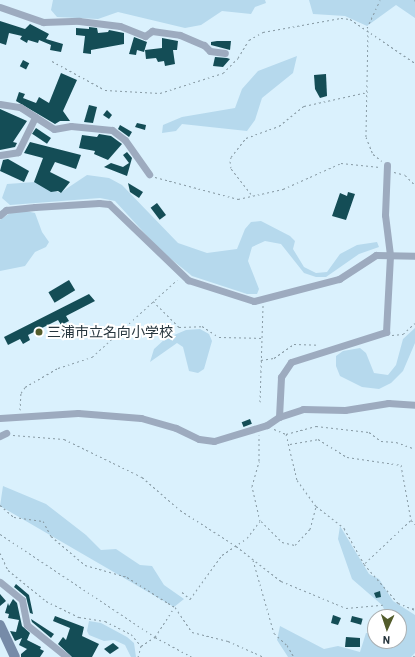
<!DOCTYPE html>
<meta charset="utf-8">
<style>
body{margin:0}
#map{position:relative;width:415px;height:657px;overflow:hidden;background:#daf1fd;font-family:Barlow,"Noto Sans JP",sans-serif}
div>[style]{position:absolute}
[style*='--x']{left:calc(var(--x)*1px);top:calc(var(--y)*1px);width:calc(var(--w)*1px);rotate:calc(var(--a)*1deg)}
.green>*{inset:0;background:#b6d9ed}
.building>*{inset:0;background:#144d56;transform-origin:0 0}
.path>*{height:1px;margin-top:-0.5px;transform-origin:0;background:repeating-linear-gradient(90deg,#879aa4 0 2px,transparent 0 5px)}
.street>*{height:7px;margin:-3.5px;padding:0 3.5px;transform-origin:3.5px;border-radius:3.5px;background:#9dabbf}
.secondary>*{height:10px;margin:-5px;padding:0 5px;transform-origin:5px;border-radius:5px;background:#768ba8}
.dots>*{width:11px;height:11px;translate:-50% -50%;box-sizing:border-box;border:2px solid #fff;border-radius:50%}
span{translate:-50% -50%;white-space:nowrap;text-align:center;line-height:1.15;-webkit-text-stroke:4px #fff;paint-order:stroke}
.poi-label{font-size:14px;color:#27363e}
.left{translate:0 -50%;text-align:left}
.north{position:absolute;left:367px;top:609px;width:40px;height:40px;box-sizing:border-box;background:#fff;border:1px solid #a9afb2;border-radius:50%;rotate:183deg;font-size:11px;font-weight:700;line-height:16px;text-align:center;color:#27363e}
.north::after{content:'';display:block;margin:auto;width:14px;height:18px;background:#535c2b;clip-path:polygon(50% 0,100% 100%,50% 72%,0 100%)}
</style>
<div id="map">
<div class="green">
<div style="clip-path:polygon(53px 0,265px 0,266px 3px,255px 7px,251px 14px,222px 11px,201px 25px,185px 28px,118px 12px,98px 19px,57px 17px,51px 10px)"></div>
<div style="clip-path:polygon(309px 0,415px 0,415px 18px,396px 5px,367px 26px,345px 16px,313px 14px)"></div>
<div style="clip-path:polygon(297px 56px,293px 73px,262px 98px,255px 120px,247px 131px,182px 124px,176px 131px,162px 133px,163px 125px,182px 117px,235px 108px,242px 89px,258px 71px)"></div>
<div style="clip-path:polygon(87px 175px,109px 178px,122px 185px,178px 243px,207px 253px,237px 249px,245px 229px,251px 222px,261px 221px,290px 236px,295px 241px,293px 249px,304px 267px,316px 273px,327px 272px,340px 254px,357px 245px,377px 242px,379px 247px,359px 254px,326px 277px,316px 277px,304px 273px,281px 244px,265px 241px,252px 247px,248px 261px,259px 289px,257px 294px,247px 294px,192px 276px,160px 250px,115px 201px,100px 198px,10px 205px,2px 198px,7px 184px,35px 182px,60px 193px)"></div>
<div style="clip-path:polygon(26px 211px,35px 213px,42px 232px,49px 242px,46px 247px,35px 252px,25px 266px,0 271px,0 220px,10px 213px)"></div>
<div style="clip-path:polygon(415px 328px,415px 343px,403px 371px,391px 383px,379px 389px,362px 387px,340px 376px,336px 366px,336px 356px,343px 351px,360px 348px,366px 353px,374px 373px,388px 375px,396px 365px,403px 339px)"></div>
<div style="clip-path:polygon(200px 329px,209px 334px,212px 341px,204px 369px,198px 373px,189px 371px,183px 347px,177px 343px,150px 362px,154px 349px,165px 339px,186px 330px)"></div>
<div style="clip-path:polygon(3px 486px,46px 504px,86px 535px,101px 550px,116px 549px,140px 565px,152px 566px,164px 585px,184px 599px,174px 607px,0 506px)"></div>
<div style="clip-path:polygon(340px 526px,369px 574px,379px 579px,393px 601px,415px 615px,415px 653px,411px 657px,288px 657px,277px 640px,280px 626px,324px 649px,338px 646px,360px 652px,366px 633px,375px 634px,375px 641px,399px 641px,399px 617px,388px 617px,382px 605px,352px 579px,338px 539px)"></div>
<div style="clip-path:polygon(89px 621px,101px 623px,127px 637px,134px 643px,136px 657px,131px 657px,125px 645px,114px 640px,104px 641px,89px 635px,87px 631px)"></div>
</div>
<div class="building">
<div style="clip-path:polygon(0 21px,25px 29px,30px 24px,49px 34px,46px 39px,63px 44px,61px 52px,50px 50px,51px 45px,39px 40px,38px 43px,28px 40px,27px 43px,20px 39px,22px 36px,9px 33px,6px 45px,0 43px)"></div>
<div style="clip-path:polygon(89px 27px,97px 28px,98px 33px,108px 32px,109px 30px,124px 33px,124px 44px,91px 50px,91px 54px,83px 53px,85px 36px,76px 35px,76px 28px,89px 29px)"></div>
<div style="clip-path:polygon(134px 37px,147px 42px,144px 52px,137px 50px,136px 55px,129px 54px)"></div>
<div style="clip-path:polygon(162px 38px,178px 41px,177px 50px,173px 50px,175px 64px,165px 66px,164px 61px,158px 62px,156px 58px,146px 59px,145px 50px,162px 48px)"></div>
<div style="clip-path:polygon(217px 41px,231px 41px,230px 50px,211px 45px,211px 42px)"></div>
<div style="clip-path:polygon(215px 57px,227px 58px,230px 59px,223px 67px,213px 66px)"></div>
<div style="left:23px;top:60px;width:7px;height:7px;rotate:27deg"></div>
<div style="clip-path:polygon(61px 73px,77px 80px,63px 111px,70px 121px,60px 121px,55px 124px,16px 101px,19px 92px,25px 94px,23px 98px,36px 103px,39px 97px,49px 103px)"></div>
<div style="clip-path:polygon(326px 74px,327px 96px,320px 98px,315px 89px,314px 75px)"></div>
<div style="clip-path:polygon(89px 105px,97px 107px,93px 123px,84px 122px)"></div>
<div style="clip-path:polygon(0 109px,27px 121px,13px 142px,17px 143px,15px 147px,0 150px)"></div>
<div style="clip-path:polygon(107px 110px,112px 115px,109px 119px,103px 115px)"></div>
<div style="clip-path:polygon(137px 123px,146px 125px,145px 130px,135px 127px)"></div>
<div style="clip-path:polygon(120px 125px,132px 132px,129px 137px,118px 129px)"></div>
<div style="left:36px;top:128px;width:18px;height:7px;rotate:34deg"></div>
<div style="clip-path:polygon(99px 134px,111px 136px,122px 144px,108px 160px,94px 154px,95px 151px,79px 148px,82px 135px,97px 137px)"></div>
<div style="clip-path:polygon(30px 142px,81px 155px,76px 169px,55px 162px,50px 172px,70px 182px,61px 193px,58px 191px,51px 192px,34px 182px,43px 158px,24px 153px)"></div>
<div style="clip-path:polygon(127px 152px,132px 158px,127px 176px,104px 167px,111px 163px,123px 167px,129px 163px,123px 155px)"></div>
<div style="clip-path:polygon(8px 159px,29px 171px,24px 182px,0 171px,3px 160px)"></div>
<div style="clip-path:polygon(128px 183px,143px 192px,139px 198px,130px 192px)"></div>
<div style="clip-path:polygon(348px 192px,355px 194px,346px 220px,332px 216px,340px 193px,347px 196px)"></div>
<div style="left:157px;top:203px;width:15px;height:8px;rotate:53deg"></div>
<div style="left:69px;top:280px;width:12px;height:24px;rotate:59deg"></div>
<div style="clip-path:polygon(89px 294px,95px 301px,66px 316px,69px 321px,61px 325px,58px 320px,28px 335px,30px 340px,23px 344px,20px 339px,8px 345px,4px 337px)"></div>
<div style="left:250px;top:419px;width:5px;height:9px;rotate:68deg"></div>
<div style="clip-path:polygon(16px 584px,29px 595px,33px 614px,30px 613px,26px 597px,14px 587px)"></div>
<div style="clip-path:polygon(380px 591px,381px 597px,376px 598px,374px 593px)"></div>
<div style="clip-path:polygon(0 594px,6px 601px,0 606px)"></div>
<div style="clip-path:polygon(13px 599px,17px 603px,22px 626px,30px 633px,27px 640px,41px 647px,40px 649px,44px 651px,40px 657px,21px 657px,21px 654px,27px 649px,19px 645px,22px 638px,15px 641px,10px 631px,16px 632px,19px 620px,8px 618px,9px 614px,5px 613px,8px 603px,9px 606px)"></div>
<div style="clip-path:polygon(333px 615px,341px 618px,338px 625px,331px 623px)"></div>
<div style="clip-path:polygon(55px 616px,84px 627px,82px 636px,99px 644px,92px 657px,72px 657px,58px 644px,63px 637px,66px 640px,70px 628px,53px 621px)"></div>
<div style="left:352px;top:616px;width:11px;height:6px;rotate:15deg"></div>
<div style="clip-path:polygon(31px 619px,54px 634px,51px 638px,32px 622px)"></div>
<div style="clip-path:polygon(346px 637px,360px 638px,360px 647px,345px 647px)"></div>
<div style="clip-path:polygon(113px 643px,119px 648px,110px 654px,104px 649px)"></div>
</div>
<div class="path">
<div style="--x:414;--y:0;--w:1;--a:45"></div>
<div style="--x:367;--y:28;--w:31;--a:-65"></div>
<div style="--x:368;--y:30;--w:107;--a:91.1"></div>
<div style="--x:366;--y:137;--w:18;--a:68"></div>
<div style="--x:373;--y:154;--w:11;--a:38"></div>
<div style="--x:52;--y:61;--w:60;--a:28.7"></div>
<div style="--x:105;--y:90;--w:55;--a:3.1"></div>
<div style="--x:160;--y:93;--w:66;--a:-17.6"></div>
<div style="--x:223;--y:73;--w:21;--a:-45"></div>
<div style="--x:238;--y:58;--w:21;--a:-59"></div>
<div style="--x:249;--y:40;--w:16;--a:-30"></div>
<div style="--x:263;--y:32;--w:79;--a:-10.2"></div>
<div style="--x:341;--y:18;--w:9;--a:6"></div>
<div style="--x:350;--y:19;--w:78;--a:34.1"></div>
<div style="--x:394;--y:172;--w:11;--a:15"></div>
<div style="--x:405;--y:175;--w:14;--a:45"></div>
<div style="--x:155;--y:177;--w:86;--a:14.8"></div>
<div style="--x:238;--y:199;--w:46;--a:-12.5"></div>
<div style="--x:283;--y:189;--w:64;--a:-24.1"></div>
<div style="--x:341;--y:163;--w:39;--a:6"></div>
<div style="--x:251;--y:194;--w:33;--a:-128"></div>
<div style="--x:231;--y:168;--w:5;--a:-101"></div>
<div style="--x:230;--y:163;--w:6;--a:-81"></div>
<div style="--x:231;--y:157;--w:24;--a:-52"></div>
<div style="--x:246;--y:138;--w:35;--a:-20"></div>
<div style="--x:279;--y:126;--w:32;--a:-39"></div>
<div style="--x:304;--y:106;--w:65;--a:-12.5"></div>
<div style="--x:153;--y:301;--w:37;--a:45"></div>
<div style="--x:179;--y:327;--w:23;--a:-2"></div>
<div style="--x:202;--y:326;--w:20;--a:33"></div>
<div style="--x:219;--y:337;--w:43;--a:1.3"></div>
<div style="--x:392;--y:335;--w:11;--a:-5"></div>
<div style="--x:403;--y:334;--w:16;--a:-43"></div>
<div style="--x:261;--y:360;--w:13;--a:-9"></div>
<div style="--x:274;--y:358;--w:24;--a:-35"></div>
<div style="--x:294;--y:344;--w:25;--a:2"></div>
<div style="--x:260;--y:402;--w:97;--a:-88.2"></div>
<div style="--x:20;--y:410;--w:17;--a:-87"></div>
<div style="--x:21;--y:393;--w:7;--a:-56"></div>
<div style="--x:25;--y:387;--w:38;--a:-30"></div>
<div style="--x:58;--y:368;--w:36;--a:-18"></div>
<div style="--x:92;--y:357;--w:115;--a:-42.2"></div>
<div style="--x:274;--y:429;--w:13;--a:23"></div>
<div style="--x:286;--y:434;--w:47;--a:76.6"></div>
<div style="--x:297;--y:480;--w:32;--a:54"></div>
<div style="--x:316;--y:506;--w:36;--a:38"></div>
<div style="--x:344;--y:528;--w:41;--a:60.9"></div>
<div style="--x:364;--y:564;--w:52;--a:48.9"></div>
<div style="--x:398;--y:603;--w:18;--a:22"></div>
<div style="--x:286;--y:434;--w:31;--a:-15"></div>
<div style="--x:316;--y:426;--w:53;--a:6.5"></div>
<div style="--x:369;--y:432;--w:15;--a:37"></div>
<div style="--x:381;--y:441;--w:15;--a:4"></div>
<div style="--x:396;--y:442;--w:20;--a:20"></div>
<div style="--x:13;--y:435;--w:51;--a:4.5"></div>
<div style="--x:64;--y:439;--w:87;--a:26"></div>
<div style="--x:142;--y:477;--w:50;--a:41"></div>
<div style="--x:180;--y:510;--w:67;--a:32.7"></div>
<div style="--x:236;--y:546;--w:57;--a:37.9"></div>
<div style="--x:281;--y:581;--w:70;--a:22.6"></div>
<div style="--x:346;--y:608;--w:37;--a:-5"></div>
<div style="--x:290;--y:444;--w:28;--a:-10"></div>
<div style="--x:318;--y:439;--w:34;--a:32"></div>
<div style="--x:347;--y:457;--w:55;--a:8.4"></div>
<div style="--x:401;--y:465;--w:56;--a:79.7"></div>
<div style="--x:411;--y:520;--w:6;--a:45"></div>
<div style="--x:0;--y:505;--w:18;--a:41"></div>
<div style="--x:14;--y:517;--w:29;--a:8"></div>
<div style="--x:43;--y:521;--w:17;--a:62"></div>
<div style="--x:51;--y:536;--w:45;--a:40.5"></div>
<div style="--x:85;--y:565;--w:44;--a:15.9"></div>
<div style="--x:127;--y:577;--w:49;--a:32.4"></div>
<div style="--x:168;--y:603;--w:8;--a:30"></div>
<div style="--x:175;--y:607;--w:30;--a:56"></div>
<div style="--x:192;--y:632;--w:37;--a:14"></div>
<div style="--x:228;--y:641;--w:39;--a:24"></div>
<div style="--x:261;--y:521;--w:30;--a:45"></div>
<div style="--x:282;--y:542;--w:13;--a:13"></div>
<div style="--x:295;--y:545;--w:22;--a:-47"></div>
<div style="--x:310;--y:529;--w:24;--a:-75"></div>
<div style="--x:0;--y:534;--w:186;--a:33.6"></div>
<div style="--x:155;--y:637;--w:42;--a:28.4"></div>
<div style="--x:0;--y:553;--w:19;--a:65"></div>
<div style="--x:8;--y:570;--w:49;--a:39.2"></div>
<div style="--x:46;--y:601;--w:37;--a:26"></div>
<div style="--x:79;--y:617;--w:26;--a:9"></div>
<div style="--x:105;--y:621;--w:29;--a:27"></div>
<div style="--x:131;--y:634;--w:16;--a:50"></div>
<div style="--x:253;--y:560;--w:76;--a:74"></div>
<div style="--x:274;--y:633;--w:18;--a:43"></div>
<div style="--x:287;--y:645;--w:14;--a:60"></div>
<div style="--x:365;--y:563;--w:63;--a:-43.1"></div>
<div style="--x:182;--y:592;--w:11;--a:41"></div>
<div style="--x:190;--y:599;--w:54;--a:-54"></div>
<div style="--x:222;--y:555;--w:30;--a:-34"></div>
<div style="--x:247;--y:538;--w:21;--a:-53"></div>
<div style="--x:260;--y:521;--w:36;--a:-103"></div>
<div style="--x:252;--y:486;--w:26;--a:-74"></div>
<div style="--x:259;--y:461;--w:26;--a:-90"></div>
<div style="--x:412;--y:609;--w:4;--a:-45"></div>
<div style="--x:138;--y:657;--w:11;--a:-75"></div>
<div style="--x:141;--y:646;--w:17;--a:-33"></div>
<div style="--x:155;--y:637;--w:35;--a:-57"></div>
<div style="--x:413;--y:657;--w:3;--a:-45"></div>
</div>
<div class="street">
<div style="--x:0;--y:7;--w:46;--a:19.2"></div>
<div style="--x:43;--y:22;--w:36;--a:-2"></div>
<div style="--x:79;--y:21;--w:41;--a:7"></div>
<div style="--x:120;--y:26;--w:27;--a:22"></div>
<div style="--x:145;--y:36;--w:9;--a:-36"></div>
<div style="--x:152;--y:31;--w:28;--a:8"></div>
<div style="--x:180;--y:35;--w:26;--a:23"></div>
<div style="--x:204;--y:45;--w:8;--a:45"></div>
<div style="--x:210;--y:51;--w:15;--a:8"></div>
<div style="--x:0;--y:104;--w:20;--a:9"></div>
<div style="--x:20;--y:107;--w:40;--a:32.9"></div>
<div style="--x:54;--y:129;--w:17;--a:-10"></div>
<div style="--x:71;--y:126;--w:41;--a:5.6"></div>
<div style="--x:112;--y:130;--w:16;--a:38"></div>
<div style="--x:125;--y:140;--w:42;--a:54.8"></div>
<div style="--x:0;--y:155;--w:18;--a:-9"></div>
<div style="--x:18;--y:152;--w:39;--a:-64"></div>
<div style="--x:0;--y:215;--w:8;--a:-40"></div>
<div style="--x:6;--y:210;--w:29;--a:-6"></div>
<div style="--x:35;--y:207;--w:64;--a:-3.6"></div>
<div style="--x:99;--y:203;--w:10;--a:6"></div>
<div style="--x:109;--y:204;--w:110;--a:43.9"></div>
<div style="--x:188;--y:280;--w:69;--a:17.7"></div>
<div style="--x:254;--y:301;--w:88;--a:-14.5"></div>
<div style="--x:339;--y:279;--w:44;--a:-33"></div>
<div style="--x:376;--y:255;--w:39;--a:1"></div>
<div style="--x:279;--y:417;--w:40;--a:-87.1"></div>
<div style="--x:281;--y:377;--w:18;--a:-56"></div>
<div style="--x:291;--y:362;--w:100;--a:-17.5"></div>
<div style="--x:386;--y:332;--w:77;--a:-87"></div>
<div style="--x:390;--y:255;--w:40;--a:-97.1"></div>
<div style="--x:385;--y:215;--w:50;--a:-87.7"></div>
<div style="--x:0;--y:418;--w:78;--a:-3.7"></div>
<div style="--x:78;--y:413;--w:63;--a:4.5"></div>
<div style="--x:141;--y:418;--w:36;--a:16"></div>
<div style="--x:176;--y:428;--w:25;--a:26"></div>
<div style="--x:199;--y:439;--w:15;--a:8"></div>
<div style="--x:214;--y:441;--w:55;--a:-16.8"></div>
<div style="--x:267;--y:425;--w:14;--a:-34"></div>
<div style="--x:279;--y:417;--w:25;--a:-18"></div>
<div style="--x:303;--y:409;--w:42;--a:1.4"></div>
<div style="--x:345;--y:410;--w:44;--a:-9.2"></div>
<div style="--x:388;--y:403;--w:27;--a:4"></div>
<div style="--x:0;--y:436;--w:7;--a:-27"></div>
<div style="--x:0;--y:582;--w:28;--a:39"></div>
<div style="--x:22;--y:600;--w:25;--a:79"></div>
<div style="--x:27;--y:625;--w:51;--a:38.7"></div>
</div>
<div class="secondary">
<div style="--x:0;--y:625;--w:35;--a:65"></div>
</div>
<div class="dots">
<div style="left:39px;top:332px;background:#535c2b"></div>
</div>
<div class="poi-label">
<span class="left" style="left:47px;top:332px">三浦市立名向小学校</span>
</div>
<div class="north">N</div>
</div>
